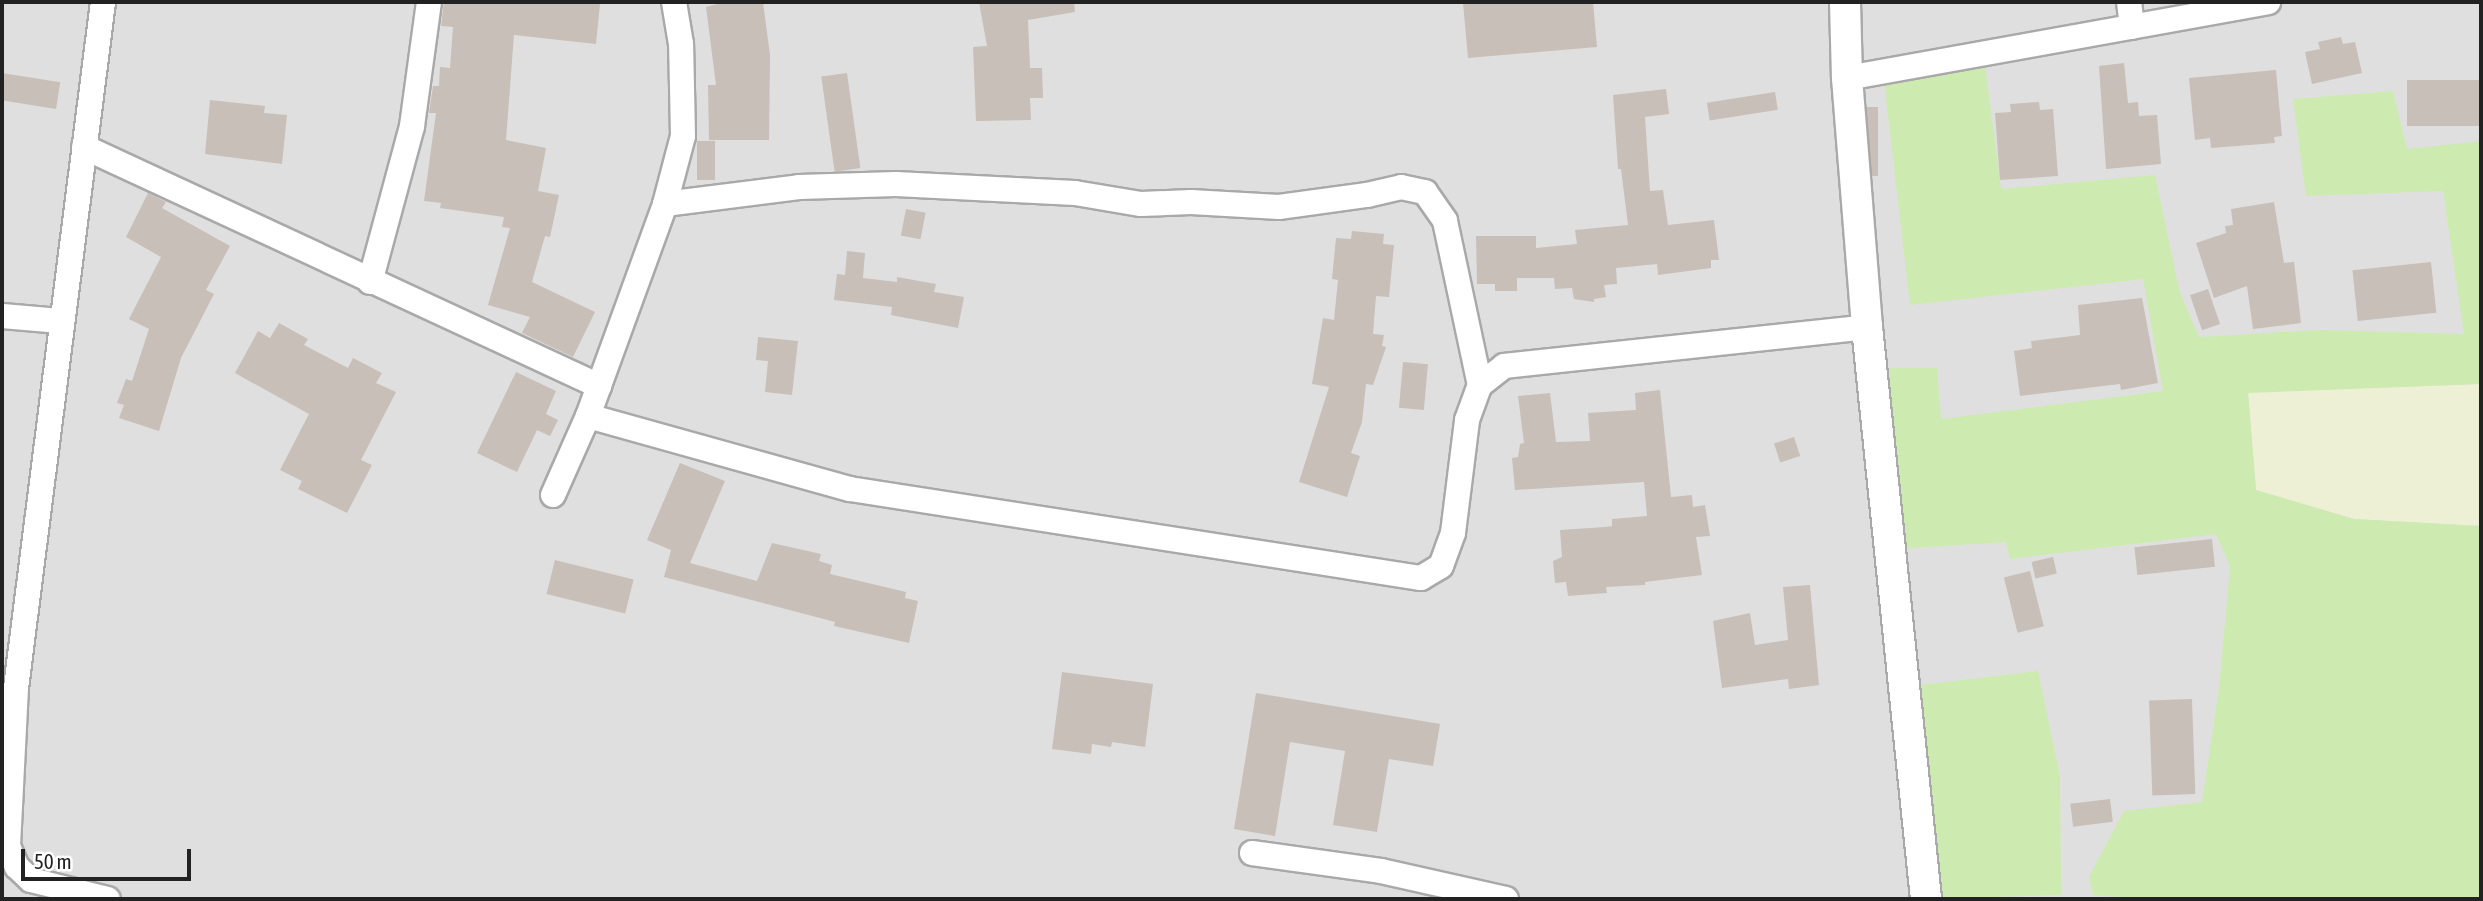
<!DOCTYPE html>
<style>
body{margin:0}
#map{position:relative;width:2483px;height:901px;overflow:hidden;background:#f2efe9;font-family:"Asap Condensed",sans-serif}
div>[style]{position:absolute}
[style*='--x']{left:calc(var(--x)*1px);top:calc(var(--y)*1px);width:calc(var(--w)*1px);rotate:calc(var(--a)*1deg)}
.residential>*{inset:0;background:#e0dfdf;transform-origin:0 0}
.farmland>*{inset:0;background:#eef0d5}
.grass>*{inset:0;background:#cdebb0}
.building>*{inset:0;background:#c7bfb8;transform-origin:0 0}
.roads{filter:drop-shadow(2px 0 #a9a9a9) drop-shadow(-2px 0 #a9a9a9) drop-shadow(0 2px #a9a9a9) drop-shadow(0 -2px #a9a9a9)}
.minor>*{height:24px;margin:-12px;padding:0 12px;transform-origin:12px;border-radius:12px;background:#fff}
.tertiary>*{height:30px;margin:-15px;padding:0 15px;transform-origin:15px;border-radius:15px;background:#fff}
span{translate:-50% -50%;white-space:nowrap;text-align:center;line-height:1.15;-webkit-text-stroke:7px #fff;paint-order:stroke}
.frame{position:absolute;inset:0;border:4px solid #222;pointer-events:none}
.scale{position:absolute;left:21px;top:849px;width:170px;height:32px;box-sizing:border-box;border:4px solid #222;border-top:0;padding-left:9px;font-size:21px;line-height:24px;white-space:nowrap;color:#222;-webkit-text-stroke:5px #fff;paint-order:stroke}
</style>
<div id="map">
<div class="residential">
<div style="left:2px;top:2px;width:2479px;height:897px"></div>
</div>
<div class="farmland">
<div style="clip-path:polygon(2481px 384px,2481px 526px,2354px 519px,2256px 490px,2248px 392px)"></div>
</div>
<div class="grass">
<div style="clip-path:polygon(1985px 65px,2001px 189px,2155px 175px,2180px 293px,2199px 337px,2320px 330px,2464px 334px,2443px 191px,2306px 196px,2293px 99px,2393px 91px,2407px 149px,2481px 141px,2481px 384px,2248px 393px,2256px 490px,2354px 519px,2481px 526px,2481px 899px,2149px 899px,2093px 895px,2089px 876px,2124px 811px,2202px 802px,2219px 688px,2230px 566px,2216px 534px,2010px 559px,2006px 542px,1897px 549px,1875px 368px,1937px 368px,1941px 419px,2163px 391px,2143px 279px,1910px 305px,1883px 73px)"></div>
<div style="clip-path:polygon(2038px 671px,2060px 776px,2061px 895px,1937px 899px,1911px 686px)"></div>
</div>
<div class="building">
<div style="clip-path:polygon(444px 2px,600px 4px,596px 44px,514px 35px,506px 140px,546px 148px,538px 191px,559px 195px,550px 237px,545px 236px,532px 282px,595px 312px,573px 357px,522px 333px,530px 317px,488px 305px,510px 228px,502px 227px,504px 217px,440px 208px,441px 203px,424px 201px,436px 113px,429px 113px,433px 86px,439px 86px,440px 67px,450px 68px,453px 27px,441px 26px)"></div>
<div style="clip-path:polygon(725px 2px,763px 2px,770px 55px,769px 140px,709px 140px,708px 85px,716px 85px,706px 7px)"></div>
<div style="clip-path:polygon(979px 2px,1074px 2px,1075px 12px,1028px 20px,1030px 68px,1042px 68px,1043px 98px,1030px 98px,1031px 120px,976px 121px,973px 47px,987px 46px)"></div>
<div style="clip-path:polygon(1593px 2px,1597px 47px,1468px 58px,1463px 3px)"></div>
<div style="clip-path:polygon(2341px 37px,2343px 44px,2355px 42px,2362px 73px,2312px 84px,2305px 52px,2320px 49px,2318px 42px)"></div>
<div style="clip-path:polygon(2124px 63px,2128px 103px,2138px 102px,2139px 116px,2157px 115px,2161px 164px,2106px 169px,2099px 66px)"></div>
<div style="clip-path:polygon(2276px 70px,2282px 136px,2274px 137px,2275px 143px,2211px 148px,2210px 138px,2195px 140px,2189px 78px)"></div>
<div style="left:2px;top:73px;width:59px;height:27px;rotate:9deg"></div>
<div style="left:847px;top:73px;width:96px;height:26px;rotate:82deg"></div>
<div style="left:2481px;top:80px;width:46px;height:74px;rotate:90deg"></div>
<div style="clip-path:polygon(1666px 89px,1669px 114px,1645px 117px,1650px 191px,1663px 190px,1668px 225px,1714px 220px,1719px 260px,1711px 260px,1711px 268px,1658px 275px,1657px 264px,1616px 268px,1617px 284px,1604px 285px,1606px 297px,1594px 299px,1594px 302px,1574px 299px,1572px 288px,1555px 289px,1554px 278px,1517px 278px,1517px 291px,1495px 291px,1495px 284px,1477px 284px,1476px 236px,1536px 236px,1536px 248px,1577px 244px,1575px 230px,1628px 225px,1621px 169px,1618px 169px,1613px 95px)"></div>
<div style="left:1775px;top:92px;width:18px;height:69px;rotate:81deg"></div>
<div style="clip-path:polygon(210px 100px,265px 106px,264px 113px,287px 115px,282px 164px,205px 154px)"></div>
<div style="clip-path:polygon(2039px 102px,2040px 110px,2053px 109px,2058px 176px,2000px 180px,1995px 113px,2011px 112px,2010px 104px)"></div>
<div style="left:1867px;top:107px;width:11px;height:69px"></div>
<div style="left:697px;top:141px;width:18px;height:39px"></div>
<div style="clip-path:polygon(148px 193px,166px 202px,162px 208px,230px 246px,206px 290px,214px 294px,181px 358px,159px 431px,119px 418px,124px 405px,117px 403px,126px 379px,132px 381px,149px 329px,129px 319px,161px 257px,126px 237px)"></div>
<div style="clip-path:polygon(2274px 202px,2284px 263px,2294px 262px,2301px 323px,2253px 329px,2247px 286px,2214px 298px,2196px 243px,2226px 233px,2225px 226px,2233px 225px,2231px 209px)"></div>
<div style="left:906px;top:209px;width:20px;height:27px;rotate:11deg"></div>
<div style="clip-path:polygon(1352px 231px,1384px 234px,1383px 244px,1394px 245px,1389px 297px,1376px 296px,1373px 334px,1384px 335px,1382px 346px,1386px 347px,1373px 385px,1366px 384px,1362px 422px,1351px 453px,1360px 456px,1347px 497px,1299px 482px,1329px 387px,1312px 384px,1323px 318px,1334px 320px,1338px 280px,1332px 279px,1336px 238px,1351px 239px)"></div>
<div style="clip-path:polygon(847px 251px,865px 253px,863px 278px,897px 282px,897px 277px,936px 284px,934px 292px,964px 297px,958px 328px,891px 315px,892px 307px,834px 300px,837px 274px,845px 275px)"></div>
<div style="left:2431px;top:262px;width:51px;height:79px;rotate:84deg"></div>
<div style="left:2208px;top:289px;width:37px;height:19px;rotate:71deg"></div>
<div style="clip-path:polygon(2142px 298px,2158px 383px,2121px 390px,2120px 384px,2020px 396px,2014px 351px,2032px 348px,2031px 341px,2080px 335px,2078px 305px)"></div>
<div style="clip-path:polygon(279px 323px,308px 339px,304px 345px,348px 368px,353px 358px,382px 373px,376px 383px,396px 392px,361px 460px,372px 465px,347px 513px,298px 489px,302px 481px,280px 470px,309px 414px,235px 373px,258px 331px,270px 338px)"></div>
<div style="clip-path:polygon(758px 337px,798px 341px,792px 395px,765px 392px,768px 361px,756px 360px)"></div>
<div style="left:1403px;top:362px;width:25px;height:46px;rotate:5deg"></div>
<div style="clip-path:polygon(516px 372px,556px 391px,546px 414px,558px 420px,550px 436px,537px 430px,517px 472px,477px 453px)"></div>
<div style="clip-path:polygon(1660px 390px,1671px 497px,1692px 495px,1693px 507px,1705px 505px,1710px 536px,1696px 537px,1702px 575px,1645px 582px,1645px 585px,1606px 587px,1607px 593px,1568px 596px,1566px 582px,1555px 583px,1553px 561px,1562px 557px,1560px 530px,1605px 527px,1612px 526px,1612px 519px,1647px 516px,1644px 482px,1515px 490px,1512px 458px,1518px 457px,1520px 444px,1524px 443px,1518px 396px,1550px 393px,1556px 442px,1590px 441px,1588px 413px,1636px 410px,1635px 393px)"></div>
<div style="left:1794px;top:437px;width:20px;height:21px;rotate:72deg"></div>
<div style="clip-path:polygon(680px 463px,725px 481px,690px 563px,757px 581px,772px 543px,821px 554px,819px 561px,832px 565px,830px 574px,906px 592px,905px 598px,918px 601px,909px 643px,834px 626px,835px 622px,664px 577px,671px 550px,647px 540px)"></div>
<div style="left:2212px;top:539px;width:28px;height:78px;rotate:84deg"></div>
<div style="left:2053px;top:557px;width:17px;height:22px;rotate:77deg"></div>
<div style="left:555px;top:560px;width:81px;height:35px;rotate:14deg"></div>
<div style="left:2030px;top:571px;width:57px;height:27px;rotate:76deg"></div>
<div style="clip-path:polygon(1810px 585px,1819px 685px,1789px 689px,1788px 679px,1722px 688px,1713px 621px,1750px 613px,1755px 645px,1788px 640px,1783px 587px)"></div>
<div style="clip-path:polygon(1062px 672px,1153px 684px,1145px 747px,1112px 742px,1111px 747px,1092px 744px,1091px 754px,1052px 749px)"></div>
<div style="clip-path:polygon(1256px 693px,1440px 724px,1433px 766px,1389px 759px,1377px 832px,1333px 825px,1345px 751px,1290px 742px,1275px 836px,1234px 829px)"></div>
<div style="left:2192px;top:699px;width:95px;height:43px;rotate:88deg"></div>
<div style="left:2110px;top:799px;width:23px;height:40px;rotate:83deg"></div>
</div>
<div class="roads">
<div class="minor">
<div style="--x:103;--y:2;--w:691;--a:97.23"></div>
<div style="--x:16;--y:688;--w:158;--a:92.9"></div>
<div style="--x:8;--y:846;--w:23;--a:67"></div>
<div style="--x:17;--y:867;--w:19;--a:43"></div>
<div style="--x:31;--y:880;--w:79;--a:13.9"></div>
<div style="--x:2129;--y:2;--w:25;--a:83"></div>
<div style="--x:1847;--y:78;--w:428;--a:-10.2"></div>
<div style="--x:84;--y:147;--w:568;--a:24.89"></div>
<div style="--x:665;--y:204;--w:135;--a:-7.2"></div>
<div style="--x:799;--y:187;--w:97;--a:-1.8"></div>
<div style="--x:896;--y:184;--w:179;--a:2.9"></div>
<div style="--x:1075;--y:193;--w:67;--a:9.5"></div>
<div style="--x:1141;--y:204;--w:50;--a:-2.3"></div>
<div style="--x:1191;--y:202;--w:88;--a:3.3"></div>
<div style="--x:1279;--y:207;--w:89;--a:-7.8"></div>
<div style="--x:1367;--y:195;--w:35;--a:-13"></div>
<div style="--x:1401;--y:187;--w:25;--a:12"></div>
<div style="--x:1425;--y:192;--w:35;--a:55"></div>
<div style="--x:1445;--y:221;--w:168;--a:78"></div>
<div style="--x:370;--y:282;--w:162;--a:-74.9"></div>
<div style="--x:412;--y:126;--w:125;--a:-82.2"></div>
<div style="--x:2;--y:316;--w:58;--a:4.9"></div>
<div style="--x:588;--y:416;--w:272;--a:15.6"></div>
<div style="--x:850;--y:489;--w:578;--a:8.86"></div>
<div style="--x:1421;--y:578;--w:23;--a:-31"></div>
<div style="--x:1441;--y:566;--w:35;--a:-70"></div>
<div style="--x:1453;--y:533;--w:114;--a:-82.9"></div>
<div style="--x:1467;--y:420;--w:37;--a:-70"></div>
<div style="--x:1480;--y:385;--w:31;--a:-38"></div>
<div style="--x:1504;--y:366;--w:365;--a:-6.1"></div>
<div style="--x:553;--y:495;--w:86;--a:-66.1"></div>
<div style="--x:588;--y:416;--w:226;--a:-70"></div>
<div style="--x:665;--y:204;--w:70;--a:-75.2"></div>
<div style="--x:683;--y:136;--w:92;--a:-91.2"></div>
<div style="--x:681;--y:44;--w:43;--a:-99.5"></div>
<div style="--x:1252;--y:853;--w:130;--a:7.9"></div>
<div style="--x:1381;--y:871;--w:128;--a:12.6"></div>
</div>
<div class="tertiary">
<div style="--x:1845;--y:2;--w:76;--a:88.5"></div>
<div style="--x:1847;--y:78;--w:250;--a:85.4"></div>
<div style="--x:1867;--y:327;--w:575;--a:84.11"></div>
</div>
</div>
<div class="frame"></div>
<div class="scale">50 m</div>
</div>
